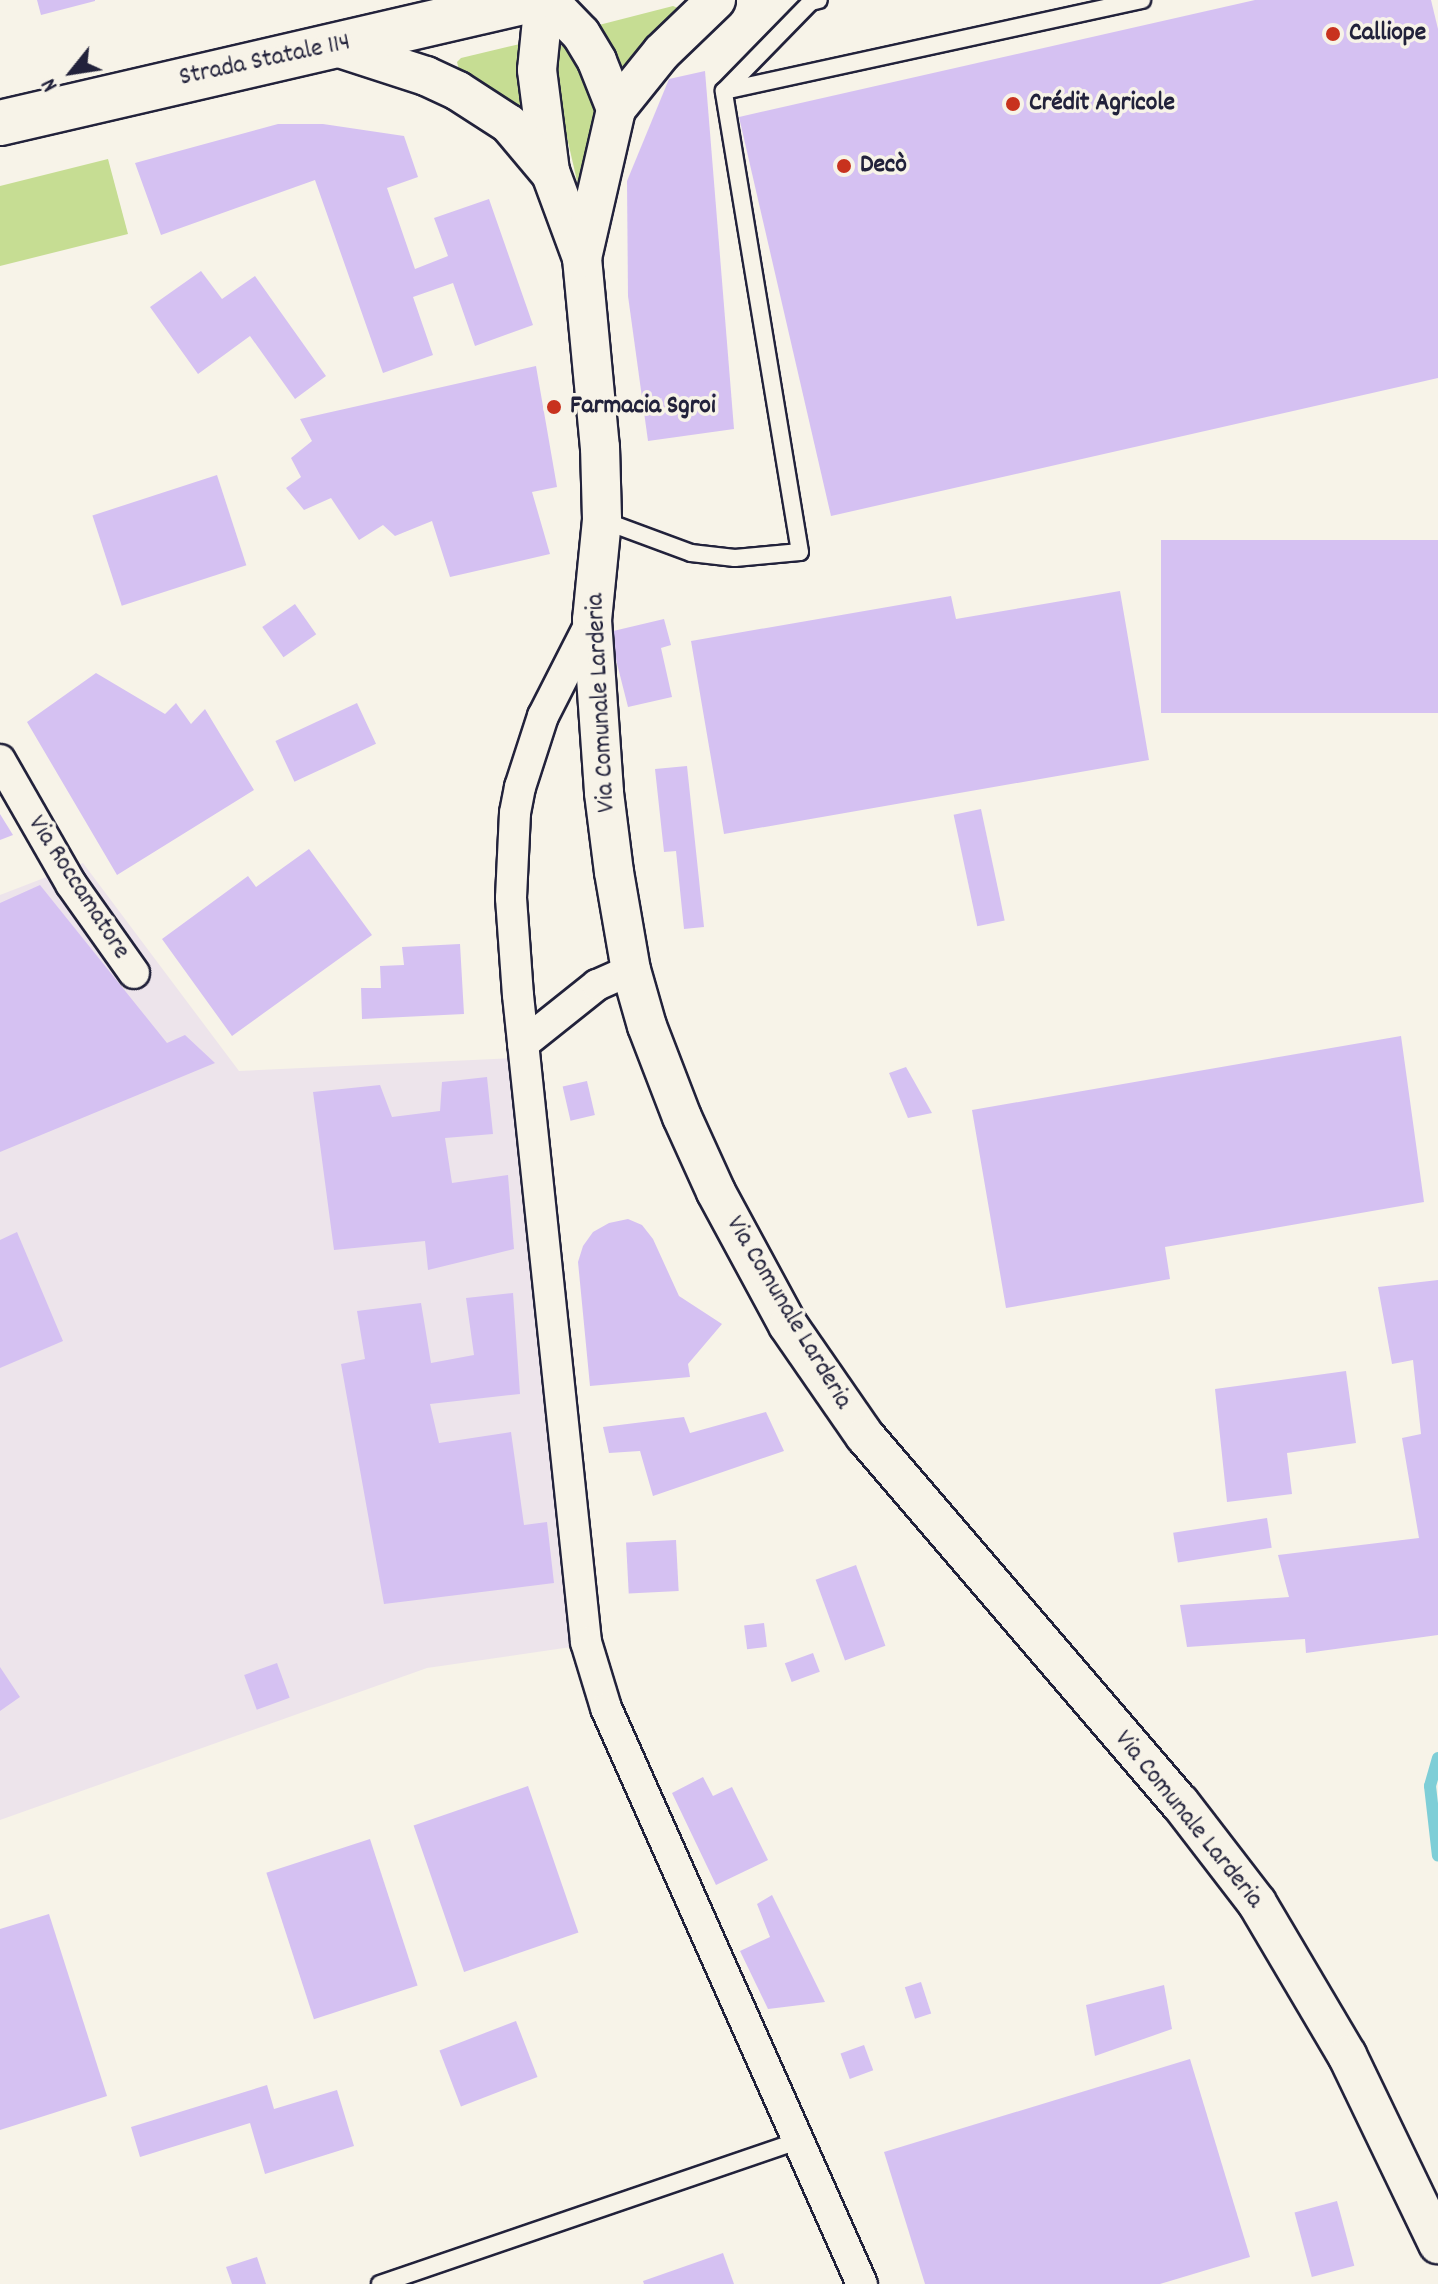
<!DOCTYPE html>
<meta charset="utf-8">
<style>
body{margin:0}
#map{position:relative;width:1438px;height:2284px;overflow:hidden;background:#f7f3e8;font-family:Dekko,sans-serif}
div>[style]{position:absolute}
[style*='--x']{left:calc(var(--x)*1px);top:calc(var(--y)*1px);width:calc(var(--w)*1px);rotate:calc(var(--a)*1deg)}
.built>*{inset:0;background:#ede4eb}
.green>*{inset:0;background:#c6dd93}
.stream>*{height:12px;margin:-6px;padding:0 6px;transform-origin:6px;border-radius:6px;background:#7eced7}
.building>*{inset:0;background:#d5c1f2;transform-origin:0 0}
.roads{filter:drop-shadow(2px 0 #22223b) drop-shadow(-2px 0 #22223b) drop-shadow(0 2px #22223b) drop-shadow(0 -2px #22223b)}
.service>*{height:16px;margin:-8px;padding:0 8px;transform-origin:8px;border-radius:8px;background:#f7f3e8}
.minor>*{height:30px;margin:-15px;padding:0 15px;transform-origin:15px;border-radius:15px;background:#f7f3e8}
.tertiary>*{height:38px;margin:-19px;padding:0 19px;transform-origin:19px;border-radius:19px;background:#f7f3e8}
.primary>*{height:44px;margin:-22px;padding:0 22px;transform-origin:22px;border-radius:22px;background:#f7f3e8}
.dots>*{width:22px;height:22px;translate:-50% -50%;box-sizing:border-box;border:4px solid #f7f3e8;border-radius:50%}
span{translate:-50% -50%;white-space:nowrap;text-align:center;line-height:1.15;-webkit-text-stroke:7px #f7f3e8;paint-order:stroke}
.poi-label{font-size:26px;color:#22223b;font-weight:700}
.left{translate:0 -50%;text-align:left}
.street-label{font-size:26px;color:#22223b}
.north{position:absolute;left:32px;top:32px;width:80px;height:80px;-webkit-text-stroke:6px #f7f3e8;paint-order:stroke;rotate:240deg;font-size:22px;font-weight:700;line-height:32px;text-align:center;color:#22223b}
.north::after{content:'';display:block;margin:auto;width:28px;height:36px;background:#22223b;clip-path:polygon(50% 0,100% 100%,50% 72%,0 100%)}
</style>
<div id="map">
<div class="built">
<div style="clip-path:polygon(83px 863px,239px 1071px,516px 1058px,578px 1646px,427px 1668px,0 1820px,0 895px)"></div>
</div>
<div class="green">
<div style="clip-path:polygon(673px 6px,678px 8px,678px 14px,626px 81px,595px 26px)"></div>
<div style="clip-path:polygon(520px 44px,523px 46px,526px 113px,459px 70px,457px 62px,461px 58px)"></div>
<div style="clip-path:polygon(563px 45px,570px 48px,584px 68px,597px 110px,581px 187px,577px 181px,560px 107px,557px 48px)"></div>
<div style="clip-path:polygon(108px 159px,128px 234px,0 266px,0 186px)"></div>
</div>
<div class="stream">
<div style="--x:1438;--y:1758;--w:29;--a:106"></div>
<div style="--x:1430;--y:1786;--w:70;--a:83.5"></div>
</div>
<div class="building">
<div style="clip-path:polygon(37px 0,95px 0,95px 1px,41px 15px)"></div>
<div style="clip-path:polygon(1255px 0,1431px 0,1438px 29px,1438px 378px,831px 516px,739px 117px)"></div>
<div style="clip-path:polygon(705px 71px,734px 429px,648px 441px,628px 296px,627px 181px,669px 79px)"></div>
<div style="clip-path:polygon(278px 124px,323px 124px,404px 136px,418px 177px,387px 188px,415px 269px,448px 256px,434px 218px,489px 199px,533px 325px,475px 346px,453px 283px,413px 297px,433px 355px,383px 373px,315px 180px,161px 235px,135px 163px)"></div>
<div style="clip-path:polygon(201px 271px,222px 299px,255px 276px,326px 376px,295px 399px,250px 336px,198px 374px,150px 307px)"></div>
<div style="clip-path:polygon(536px 366px,557px 487px,532px 492px,550px 554px,450px 577px,432px 521px,395px 536px,383px 525px,359px 540px,331px 498px,304px 510px,286px 488px,301px 477px,291px 458px,312px 441px,300px 419px)"></div>
<div style="left:217px;top:475px;width:95px;height:131px;rotate:72deg"></div>
<div style="left:1438px;top:540px;width:173px;height:277px;rotate:90deg"></div>
<div style="clip-path:polygon(1120px 591px,1149px 760px,724px 834px,691px 641px,951px 596px,956px 619px)"></div>
<div style="left:295px;top:604px;width:37px;height:40px;rotate:55deg"></div>
<div style="clip-path:polygon(664px 619px,671px 645px,661px 648px,672px 697px,628px 707px,609px 632px)"></div>
<div style="clip-path:polygon(96px 673px,165px 714px,176px 703px,191px 724px,205px 709px,254px 790px,117px 875px,27px 722px)"></div>
<div style="left:357px;top:703px;width:45px;height:90px;rotate:65deg"></div>
<div style="clip-path:polygon(687px 766px,704px 927px,684px 929px,676px 851px,664px 852px,655px 769px)"></div>
<div style="left:981px;top:809px;width:114px;height:28px;rotate:78deg"></div>
<div style="clip-path:polygon(0 814px,13px 835px,0 840px)"></div>
<div style="clip-path:polygon(309px 849px,372px 935px,232px 1036px,162px 939px,248px 876px,256px 887px)"></div>
<div style="clip-path:polygon(40px 885px,167px 1043px,185px 1035px,215px 1063px,0 1152px,0 903px)"></div>
<div style="clip-path:polygon(460px 944px,464px 1014px,362px 1019px,361px 988px,381px 988px,380px 966px,404px 965px,402px 947px)"></div>
<div style="clip-path:polygon(1401px 1036px,1424px 1202px,1165px 1247px,1170px 1279px,1006px 1308px,972px 1110px)"></div>
<div style="clip-path:polygon(906px 1067px,932px 1113px,908px 1118px,889px 1073px)"></div>
<div style="clip-path:polygon(487px 1077px,493px 1134px,445px 1138px,452px 1183px,508px 1175px,514px 1249px,428px 1270px,425px 1241px,334px 1250px,313px 1092px,380px 1085px,392px 1117px,440px 1111px,442px 1082px)"></div>
<div style="left:587px;top:1081px;width:35px;height:25px;rotate:77deg"></div>
<div style="clip-path:polygon(628px 1219px,642px 1225px,653px 1239px,679px 1296px,722px 1324px,688px 1364px,690px 1377px,590px 1386px,578px 1262px,583px 1246px,593px 1232px,609px 1223px)"></div>
<div style="clip-path:polygon(17px 1232px,63px 1341px,0 1368px,0 1240px)"></div>
<div style="clip-path:polygon(1438px 1280px,1438px 1635px,1306px 1653px,1305px 1639px,1187px 1647px,1180px 1605px,1289px 1597px,1278px 1555px,1419px 1538px,1402px 1438px,1421px 1434px,1413px 1360px,1392px 1364px,1378px 1287px)"></div>
<div style="clip-path:polygon(513px 1293px,520px 1394px,430px 1404px,439px 1443px,511px 1432px,524px 1525px,547px 1522px,554px 1583px,384px 1604px,341px 1364px,365px 1359px,357px 1311px,421px 1303px,431px 1363px,474px 1355px,466px 1298px)"></div>
<div style="clip-path:polygon(1346px 1371px,1356px 1443px,1287px 1453px,1292px 1494px,1227px 1502px,1215px 1389px)"></div>
<div style="clip-path:polygon(766px 1412px,784px 1451px,653px 1496px,640px 1451px,609px 1453px,603px 1427px,684px 1417px,690px 1433px)"></div>
<div style="left:1267px;top:1518px;width:30px;height:95px;rotate:81deg"></div>
<div style="left:676px;top:1540px;width:51px;height:50px;rotate:87deg"></div>
<div style="left:856px;top:1565px;width:86px;height:43px;rotate:70deg"></div>
<div style="left:764px;top:1623px;width:24px;height:20px;rotate:83deg"></div>
<div style="left:813px;top:1653px;width:20px;height:30px;rotate:70deg"></div>
<div style="left:277px;top:1663px;width:37px;height:35px;rotate:70deg"></div>
<div style="clip-path:polygon(0 1667px,20px 1697px,0 1711px)"></div>
<div style="clip-path:polygon(703px 1777px,713px 1796px,732px 1787px,768px 1860px,716px 1885px,672px 1793px)"></div>
<div style="left:528px;top:1786px;width:155px;height:121px;rotate:71deg"></div>
<div style="left:370px;top:1839px;width:154px;height:109px;rotate:72deg"></div>
<div style="clip-path:polygon(772px 1895px,825px 2002px,768px 2009px,740px 1951px,770px 1937px,757px 1904px)"></div>
<div style="clip-path:polygon(49px 1914px,107px 2096px,0 2130px,0 1929px)"></div>
<div style="left:921px;top:1982px;width:33px;height:17px;rotate:72deg"></div>
<div style="clip-path:polygon(1164px 1985px,1172px 2029px,1095px 2056px,1086px 2005px)"></div>
<div style="left:516px;top:2021px;width:60px;height:82px;rotate:69deg"></div>
<div style="left:864px;top:2045px;width:27px;height:25px;rotate:70deg"></div>
<div style="clip-path:polygon(1190px 2059px,1250px 2257px,1160px 2284px,925px 2284px,884px 2152px)"></div>
<div style="clip-path:polygon(267px 2085px,274px 2109px,337px 2090px,354px 2146px,265px 2174px,250px 2123px,140px 2157px,131px 2127px)"></div>
<div style="left:1337px;top:2201px;width:67px;height:44px;rotate:75deg"></div>
<div style="clip-path:polygon(723px 2253px,734px 2284px,644px 2284px,643px 2281px)"></div>
<div style="clip-path:polygon(257px 2257px,266px 2284px,232px 2284px,226px 2267px)"></div>
</div>
<div class="roads">
<div class="service">
<div style="--x:724;--y:91;--w:428;--a:-12.3"></div>
<div style="--x:602;--y:520;--w:95;--a:20.3"></div>
<div style="--x:691;--y:553;--w:44;--a:6.5"></div>
<div style="--x:735;--y:558;--w:65;--a:-5.3"></div>
<div style="--x:800;--y:552;--w:467;--a:-99.4"></div>
<div style="--x:724;--y:91;--w:124;--a:-45.7"></div>
<div style="--x:811;--y:2;--w:8;--a:-14"></div>
<div style="--x:380;--y:2284;--w:442;--a:-18.9"></div>
</div>
<div class="minor">
<div style="--x:592;--y:620;--w:108;--a:117"></div>
<div style="--x:543;--y:716;--w:75;--a:107.9"></div>
<div style="--x:520;--y:787;--w:26;--a:101"></div>
<div style="--x:515;--y:813;--w:85;--a:92.7"></div>
<div style="--x:511;--y:898;--w:97;--a:85.9"></div>
<div style="--x:518;--y:995;--w:651;--a:84"></div>
<div style="--x:586;--y:1642;--w:69;--a:73.1"></div>
<div style="--x:606;--y:1708;--w:630;--a:66.04"></div>
<div style="--x:0;--y:760;--w:143;--a:60.2"></div>
<div style="--x:71;--y:884;--w:109;--a:54.7"></div>
<div style="--x:523;--y:1044;--w:95;--a:-38.6"></div>
<div style="--x:597;--y:985;--w:37;--a:-24"></div>
</div>
<div class="tertiary">
<div style="--x:544;--y:0;--w:70;--a:95.7"></div>
<div style="--x:537;--y:70;--w:103;--a:82.7"></div>
<div style="--x:548;--y:0;--w:47;--a:45.9"></div>
<div style="--x:581;--y:34;--w:31;--a:59"></div>
<div style="--x:597;--y:61;--w:52;--a:68.4"></div>
<div style="--x:333;--y:46;--w:98;--a:17.9"></div>
<div style="--x:426;--y:76;--w:35;--a:25"></div>
<div style="--x:458;--y:91;--w:61;--a:32.9"></div>
<div style="--x:509;--y:124;--w:65;--a:50"></div>
<div style="--x:551;--y:174;--w:90;--a:69.7"></div>
<div style="--x:582;--y:258;--w:190;--a:84.6"></div>
<div style="--x:600;--y:447;--w:73;--a:88.4"></div>
<div style="--x:602;--y:520;--w:100;--a:95.7"></div>
<div style="--x:592;--y:620;--w:173;--a:86"></div>
<div style="--x:604;--y:793;--w:80;--a:82.8"></div>
<div style="--x:614;--y:872;--w:99;--a:80.2"></div>
<div style="--x:631;--y:970;--w:58;--a:74.1"></div>
<div style="--x:647;--y:1026;--w:97;--a:69"></div>
<div style="--x:682;--y:1117;--w:82;--a:65.6"></div>
<div style="--x:716;--y:1192;--w:151;--a:61.6"></div>
<div style="--x:788;--y:1325;--w:135;--a:55.3"></div>
<div style="--x:865;--y:1436;--w:484;--a:49.4"></div>
<div style="--x:1180;--y:1803;--w:126;--a:52.4"></div>
<div style="--x:1257;--y:1903;--w:177;--a:59.4"></div>
<div style="--x:1347;--y:2055;--w:210;--a:64.3"></div>
<div style="--x:582;--y:258;--w:153;--a:-77.1"></div>
<div style="--x:616;--y:109;--w:73;--a:-51.1"></div>
<div style="--x:662;--y:52;--w:75;--a:-43.9"></div>
</div>
<div class="primary">
<div style="--x:0;--y:123;--w:545;--a:-13.04"></div>
</div>
</div>
<div class="dots">
<div style="left:1333px;top:34px;background:#c8321e"></div>
<div style="left:1013px;top:104px;background:#c8321e"></div>
<div style="left:844px;top:166px;background:#c8321e"></div>
<div style="left:554px;top:407px;background:#c8321e"></div>
</div>
<div class="poi-label">
<span class="left" style="left:1349px;top:34px">Calliope</span>
<span class="left" style="left:1029px;top:104px">Crédit Agricole</span>
<span class="left" style="left:860px;top:166px">Decò</span>
<span class="left" style="left:570px;top:407px">Farmacia Sgroi</span>
</div>
<div class="street-label">
<span style="left:265px;top:61px;rotate:-12deg">Strada Statale 114</span>
<span style="left:602px;top:703px;rotate:-93deg">Via Comunale Larderia</span>
<span style="left:78px;top:888px;rotate:57deg">Via Roccamatore</span>
<span style="left:788px;top:1313px;rotate:59deg">Via Comunale Larderia</span>
<span style="left:1188px;top:1820px;rotate:51deg">Via Comunale Larderia</span>
</div>
<div class="north">N</div>
</div>
